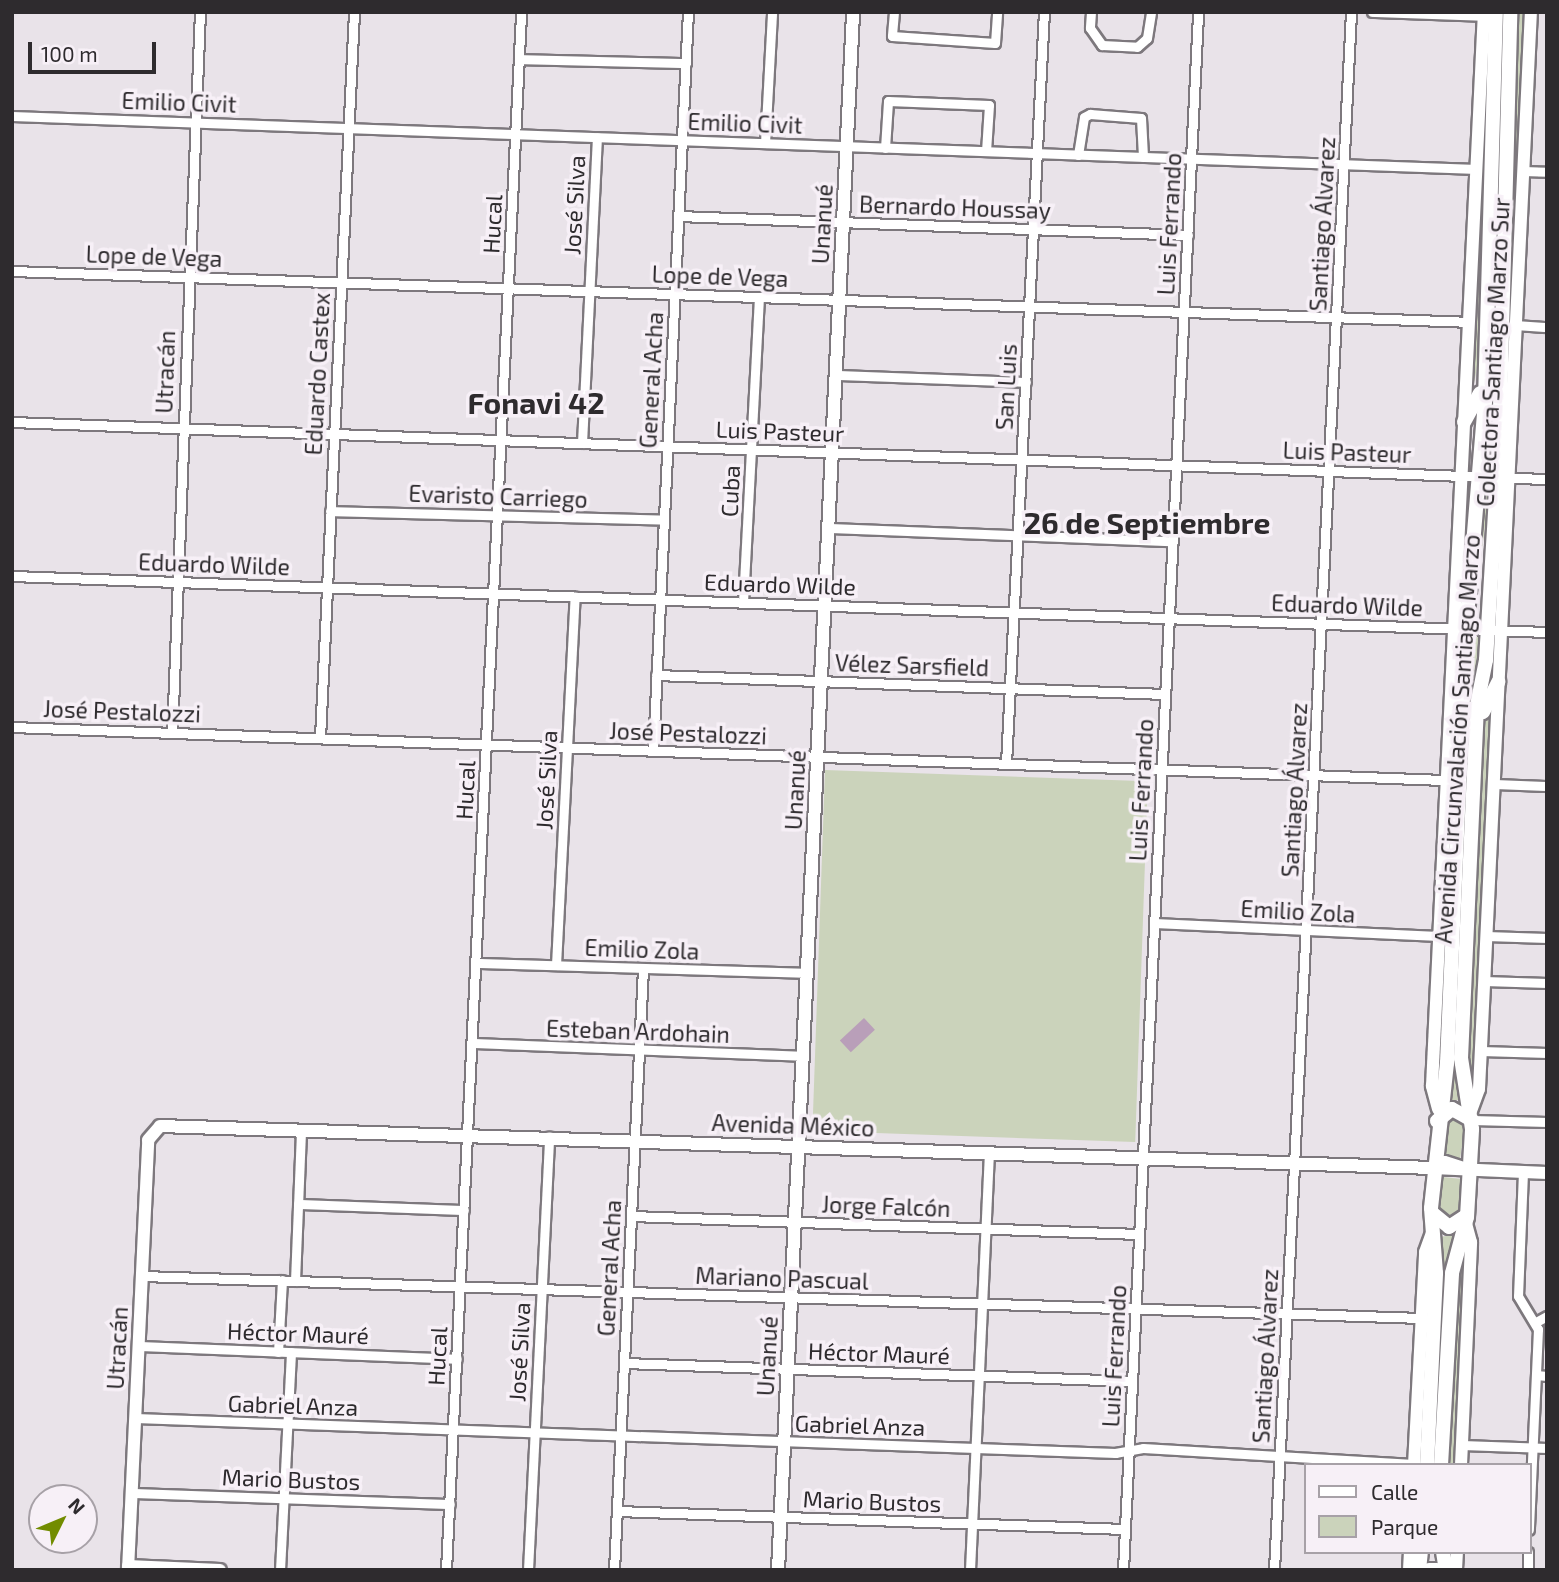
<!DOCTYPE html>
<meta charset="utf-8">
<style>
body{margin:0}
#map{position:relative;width:1559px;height:1582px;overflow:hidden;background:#e9e3e9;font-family:"Exo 2",sans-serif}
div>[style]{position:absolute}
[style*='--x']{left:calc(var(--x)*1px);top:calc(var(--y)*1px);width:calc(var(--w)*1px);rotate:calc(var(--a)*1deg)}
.green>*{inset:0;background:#cbd3bb;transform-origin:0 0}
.water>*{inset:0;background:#b99fb9;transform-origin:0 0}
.roads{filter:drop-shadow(2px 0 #7d787d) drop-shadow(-2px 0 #7d787d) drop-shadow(0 2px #7d787d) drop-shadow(0 -2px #7d787d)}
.minor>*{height:9px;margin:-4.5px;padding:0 4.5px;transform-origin:4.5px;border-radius:4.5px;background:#fff}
.tertiary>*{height:12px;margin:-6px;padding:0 6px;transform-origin:6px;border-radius:6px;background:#fff}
.secondary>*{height:12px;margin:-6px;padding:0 6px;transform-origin:6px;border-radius:6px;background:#fff}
.primary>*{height:14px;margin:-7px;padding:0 7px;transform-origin:7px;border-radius:7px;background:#fff}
span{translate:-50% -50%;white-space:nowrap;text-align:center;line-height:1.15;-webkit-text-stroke:7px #f7f0f7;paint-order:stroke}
.street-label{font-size:23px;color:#2e2b2e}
.district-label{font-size:30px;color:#2e2b2e;font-weight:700}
.frame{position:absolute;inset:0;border:14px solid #2e2b2e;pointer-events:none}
.legend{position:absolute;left:1304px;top:1463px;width:228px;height:91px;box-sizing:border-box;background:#f7f0f7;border:2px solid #a7a1a7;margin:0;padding:9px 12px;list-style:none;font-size:21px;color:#2e2b2e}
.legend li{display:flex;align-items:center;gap:14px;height:35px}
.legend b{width:35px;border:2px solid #a7a1a7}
.north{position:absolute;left:28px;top:1484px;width:70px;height:70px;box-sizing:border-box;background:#f7f0f7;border:2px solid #a7a1a7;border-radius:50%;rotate:47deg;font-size:19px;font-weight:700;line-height:28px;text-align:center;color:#2e2b2e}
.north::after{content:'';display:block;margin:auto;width:24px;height:32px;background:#728c00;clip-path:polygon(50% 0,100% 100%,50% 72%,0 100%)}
.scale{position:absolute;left:28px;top:42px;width:128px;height:32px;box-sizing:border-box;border:4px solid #2e2b2e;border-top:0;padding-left:9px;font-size:21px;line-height:24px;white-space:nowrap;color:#2e2b2e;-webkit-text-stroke:5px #f7f0f7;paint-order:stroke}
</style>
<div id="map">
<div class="green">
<div style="clip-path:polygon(1487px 12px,1483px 332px,1470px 407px)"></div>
<div style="clip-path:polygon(1514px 12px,1527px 12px,1506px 445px)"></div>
<div style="left:1482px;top:485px;width:8px;height:134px;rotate:7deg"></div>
<div style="clip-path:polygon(1472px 636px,1481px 637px,1460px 1100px,1448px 1100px)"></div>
<div style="clip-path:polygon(1493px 695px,1474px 1093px,1467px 1070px,1478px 787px,1485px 711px)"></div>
<div style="left:825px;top:770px;width:323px;height:361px;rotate:2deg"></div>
<div style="clip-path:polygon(1453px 1117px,1465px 1126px,1460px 1159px,1443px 1157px,1444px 1123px)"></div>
<div style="clip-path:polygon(1442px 1177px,1462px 1179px,1457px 1217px,1440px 1212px)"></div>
<div style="clip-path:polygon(1454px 1235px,1437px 1465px,1432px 1465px,1439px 1237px)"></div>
<div style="clip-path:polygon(1466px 1238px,1457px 1465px,1446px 1465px,1455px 1279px)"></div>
</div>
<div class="water">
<div style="left:864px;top:1018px;width:16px;height:33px;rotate:47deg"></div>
</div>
<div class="roads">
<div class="minor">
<div style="--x:894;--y:12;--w:24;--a:95"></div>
<div style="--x:892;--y:36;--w:103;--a:3.9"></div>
<div style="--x:995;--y:43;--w:31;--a:-86"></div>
<div style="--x:1091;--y:12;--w:16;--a:94"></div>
<div style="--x:1090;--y:28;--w:21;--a:55"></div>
<div style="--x:1102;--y:45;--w:35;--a:3"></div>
<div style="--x:1137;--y:47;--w:13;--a:-42"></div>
<div style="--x:1147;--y:38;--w:26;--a:-81"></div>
<div style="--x:1372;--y:12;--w:112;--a:2"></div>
<div style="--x:519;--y:59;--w:167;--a:1.4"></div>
<div style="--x:12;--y:116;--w:1466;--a:2.07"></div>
<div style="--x:765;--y:143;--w:131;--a:-86.9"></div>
<div style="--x:885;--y:148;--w:47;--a:-86.3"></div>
<div style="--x:888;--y:101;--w:101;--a:2.3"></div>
<div style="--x:989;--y:105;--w:46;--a:93.7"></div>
<div style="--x:1078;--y:155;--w:38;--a:-81"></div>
<div style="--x:1084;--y:117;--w:7;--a:-27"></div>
<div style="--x:1090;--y:114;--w:51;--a:4.5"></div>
<div style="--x:1141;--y:118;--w:39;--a:87"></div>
<div style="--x:1523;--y:171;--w:24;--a:2"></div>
<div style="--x:678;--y:216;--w:510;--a:2.13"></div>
<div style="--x:12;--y:271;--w:1458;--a:2"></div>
<div style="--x:1516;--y:325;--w:31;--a:4"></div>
<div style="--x:836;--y:375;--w:190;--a:2.1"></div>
<div style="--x:12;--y:422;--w:1536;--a:2.13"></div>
<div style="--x:582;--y:443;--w:306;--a:-87.2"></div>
<div style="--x:330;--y:511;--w:334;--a:1.5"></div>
<div style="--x:828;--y:528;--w:345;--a:2.2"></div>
<div style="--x:12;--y:576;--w:1536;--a:2.09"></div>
<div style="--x:743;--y:602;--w:305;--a:-87"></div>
<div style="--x:656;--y:675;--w:509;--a:2.14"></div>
<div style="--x:12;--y:727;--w:1436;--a:2.12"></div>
<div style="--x:172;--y:733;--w:722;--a:-87.78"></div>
<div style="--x:320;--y:738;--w:727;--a:-87.32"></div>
<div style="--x:653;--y:751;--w:740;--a:-87.29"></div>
<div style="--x:1006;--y:764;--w:753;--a:-87.11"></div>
<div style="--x:1493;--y:784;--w:54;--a:2.1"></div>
<div style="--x:1154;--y:923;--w:285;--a:2.6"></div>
<div style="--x:1486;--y:936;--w:61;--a:1.9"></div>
<div style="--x:476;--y:963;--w:331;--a:1.7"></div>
<div style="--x:556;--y:965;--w:369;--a:-87.1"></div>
<div style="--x:1484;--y:981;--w:63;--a:1.8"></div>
<div style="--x:472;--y:1043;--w:331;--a:2.2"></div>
<div style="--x:1481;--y:1051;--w:66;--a:1.7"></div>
<div style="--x:1472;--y:1120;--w:75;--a:1.5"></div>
<div style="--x:1523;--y:1172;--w:124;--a:92.3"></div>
<div style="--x:1518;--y:1296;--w:39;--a:59"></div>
<div style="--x:1538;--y:1329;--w:201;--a:92.6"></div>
<div style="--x:298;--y:1204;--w:166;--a:2.1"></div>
<div style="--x:631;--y:1216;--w:508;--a:2.03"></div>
<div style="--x:142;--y:1276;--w:1280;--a:1.88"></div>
<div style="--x:295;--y:1281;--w:152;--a:-87.7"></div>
<div style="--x:1536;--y:1322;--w:13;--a:-29"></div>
<div style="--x:138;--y:1346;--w:319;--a:2.3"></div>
<div style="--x:278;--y:1352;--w:72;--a:-86.8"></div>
<div style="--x:624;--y:1363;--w:508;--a:2.03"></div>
<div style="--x:1536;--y:1375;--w:11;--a:5"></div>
<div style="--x:135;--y:1418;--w:981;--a:2.05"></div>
<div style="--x:1115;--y:1453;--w:28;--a:-10"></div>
<div style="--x:1143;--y:1448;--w:271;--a:3.4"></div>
<div style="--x:1462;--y:1445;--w:85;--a:2"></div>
<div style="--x:131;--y:1493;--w:319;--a:2"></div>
<div style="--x:617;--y:1511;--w:508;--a:2.03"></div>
<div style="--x:280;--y:1570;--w:218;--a:-87.1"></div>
<div style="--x:446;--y:1570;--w:1560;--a:-87.24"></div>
<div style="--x:528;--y:1570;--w:434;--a:-87.2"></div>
<div style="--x:614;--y:1570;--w:603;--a:-87.24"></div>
<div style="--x:970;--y:1570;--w:418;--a:-87.4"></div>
<div style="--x:1123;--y:1570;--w:1560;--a:-87.24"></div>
<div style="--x:1274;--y:1570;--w:1560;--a:-87.17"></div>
<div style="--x:1528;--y:1570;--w:18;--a:-90"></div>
</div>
<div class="tertiary">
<div style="--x:1438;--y:1109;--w:24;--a:-105"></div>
<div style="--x:1432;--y:1086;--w:1075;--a:-87.23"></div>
<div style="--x:1471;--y:1111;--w:23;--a:-70"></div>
<div style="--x:1479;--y:1089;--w:1078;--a:-87.24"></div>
<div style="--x:1414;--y:1465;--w:213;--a:-87"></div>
<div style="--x:1425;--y:1252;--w:23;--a:-70"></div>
<div style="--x:1461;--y:1465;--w:223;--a:-87.4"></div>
<div style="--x:1471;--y:1242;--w:20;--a:-105"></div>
<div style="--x:128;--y:1566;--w:92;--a:2.5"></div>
<div style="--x:128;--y:1570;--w:430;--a:-87.3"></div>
<div style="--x:148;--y:1140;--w:18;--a:-49"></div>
<div style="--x:160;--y:1126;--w:1274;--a:1.89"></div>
<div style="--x:778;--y:1570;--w:1560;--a:-87.24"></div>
<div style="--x:1409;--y:1570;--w:18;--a:-87"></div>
<div style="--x:1456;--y:1570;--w:18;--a:-87"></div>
</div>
<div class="secondary">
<div style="--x:1433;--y:1168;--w:114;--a:2.5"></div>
<div style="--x:1433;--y:1168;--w:13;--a:-27"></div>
<div style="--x:1445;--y:1162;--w:26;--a:18"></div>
</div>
<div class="primary">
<div style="--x:1464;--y:422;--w:33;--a:-61"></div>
<div style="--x:1483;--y:712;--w:34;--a:-63"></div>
<div style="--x:1437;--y:1121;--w:19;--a:-39"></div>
<div style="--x:1452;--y:1109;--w:23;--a:29"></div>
<div style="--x:1432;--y:1213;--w:22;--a:39"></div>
<div style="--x:1449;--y:1227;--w:20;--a:-33"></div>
<div style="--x:1427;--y:1465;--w:192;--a:-87.3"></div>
<div style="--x:1436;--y:1273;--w:65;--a:-94.4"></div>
<div style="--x:1431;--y:1208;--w:146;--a:-83.7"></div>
<div style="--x:1447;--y:1063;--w:435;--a:-87.5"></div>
<div style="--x:1466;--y:628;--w:228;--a:-85.2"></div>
<div style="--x:1485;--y:401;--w:389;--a:-88.4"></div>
<div style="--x:1441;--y:1465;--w:192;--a:-86.7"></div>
<div style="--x:1452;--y:1273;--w:58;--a:-75"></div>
<div style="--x:1467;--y:1217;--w:88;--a:-86.7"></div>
<div style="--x:1472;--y:1129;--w:72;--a:-98.8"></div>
<div style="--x:1461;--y:1058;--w:353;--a:-87.4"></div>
<div style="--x:1477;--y:705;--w:46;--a:-78.7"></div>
<div style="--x:1486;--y:660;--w:214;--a:-86.5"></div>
<div style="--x:1499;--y:446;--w:434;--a:-88.5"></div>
<div style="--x:1443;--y:1552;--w:18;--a:81"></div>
<div style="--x:1419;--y:1570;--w:18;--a:-84"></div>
<div style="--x:1429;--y:1570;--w:8;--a:0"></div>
</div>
</div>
<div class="street-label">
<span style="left:179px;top:102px;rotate:2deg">Emilio Civit</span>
<span style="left:745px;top:123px;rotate:2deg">Emilio Civit</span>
<span style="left:574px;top:205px;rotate:-87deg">José Silva</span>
<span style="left:955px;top:207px;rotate:2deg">Bernardo Houssay</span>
<span style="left:492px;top:224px;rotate:-87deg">Hucal</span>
<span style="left:822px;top:224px;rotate:-87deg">Unanué</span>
<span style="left:1169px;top:224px;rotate:-87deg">Luis Ferrando</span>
<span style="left:1322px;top:224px;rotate:-87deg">Santiago Álvarez</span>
<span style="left:154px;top:256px;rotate:2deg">Lope de Vega</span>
<span style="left:720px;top:276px;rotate:2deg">Lope de Vega</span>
<span style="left:1493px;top:352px;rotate:-87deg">Colectora Santiago Marzo Sur</span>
<span style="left:165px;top:372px;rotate:-88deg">Utracán</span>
<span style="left:317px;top:374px;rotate:-87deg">Eduardo Castex</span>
<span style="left:651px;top:380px;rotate:-87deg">General Acha</span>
<span style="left:1006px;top:387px;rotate:-87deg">San Luis</span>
<span style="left:780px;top:431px;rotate:2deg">Luis Pasteur</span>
<span style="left:1347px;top:452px;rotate:2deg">Luis Pasteur</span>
<span style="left:730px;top:491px;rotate:-87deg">Cuba</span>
<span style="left:498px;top:496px;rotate:2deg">Evaristo Carriego</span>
<span style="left:214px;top:564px;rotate:2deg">Eduardo Wilde</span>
<span style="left:780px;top:584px;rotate:2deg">Eduardo Wilde</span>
<span style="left:1347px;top:605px;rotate:2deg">Eduardo Wilde</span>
<span style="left:912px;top:665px;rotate:2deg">Vélez Sarsfield</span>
<span style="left:122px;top:711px;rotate:2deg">José Pestalozzi</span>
<span style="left:688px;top:733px;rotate:2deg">José Pestalozzi</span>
<span style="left:1457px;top:739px;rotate:-86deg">Avenida Circunvalación Santiago Marzo</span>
<span style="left:546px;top:780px;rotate:-87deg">José Silva</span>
<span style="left:465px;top:790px;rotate:-87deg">Hucal</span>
<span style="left:795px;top:790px;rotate:-87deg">Unanué</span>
<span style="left:1141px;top:790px;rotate:-87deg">Luis Ferrando</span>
<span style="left:1294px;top:790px;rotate:-87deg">Santiago Álvarez</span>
<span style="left:1298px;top:911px;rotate:3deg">Emilio Zola</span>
<span style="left:642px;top:949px;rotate:2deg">Emilio Zola</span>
<span style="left:638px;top:1031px;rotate:2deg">Esteban Ardohain</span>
<span style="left:793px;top:1125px;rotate:2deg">Avenida México</span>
<span style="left:886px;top:1206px;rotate:2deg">Jorge Falcón</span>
<span style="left:609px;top:1268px;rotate:-87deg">General Acha</span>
<span style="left:782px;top:1278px;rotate:2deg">Mariano Pascual</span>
<span style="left:298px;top:1333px;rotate:2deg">Héctor Mauré</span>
<span style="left:117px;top:1348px;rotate:-87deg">Utracán</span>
<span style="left:519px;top:1352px;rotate:-87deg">José Silva</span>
<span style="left:879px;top:1353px;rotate:2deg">Héctor Mauré</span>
<span style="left:437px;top:1356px;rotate:-87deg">Hucal</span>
<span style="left:767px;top:1356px;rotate:-87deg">Unanué</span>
<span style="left:1114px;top:1356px;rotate:-87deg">Luis Ferrando</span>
<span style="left:1265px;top:1356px;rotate:-87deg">Santiago Álvarez</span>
<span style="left:293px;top:1405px;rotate:2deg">Gabriel Anza</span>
<span style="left:860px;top:1425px;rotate:2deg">Gabriel Anza</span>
<span style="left:291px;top:1479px;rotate:2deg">Mario Bustos</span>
<span style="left:872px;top:1501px;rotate:2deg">Mario Bustos</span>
</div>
<div class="district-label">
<span style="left:536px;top:402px">Fonavi 42</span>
<span style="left:1147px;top:522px">26 de Septiembre</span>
</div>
<div class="frame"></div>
<ul class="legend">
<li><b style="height:9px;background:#fff"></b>Calle</li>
<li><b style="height:19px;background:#cbd3bb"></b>Parque</li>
</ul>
<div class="north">N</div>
<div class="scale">100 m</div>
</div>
